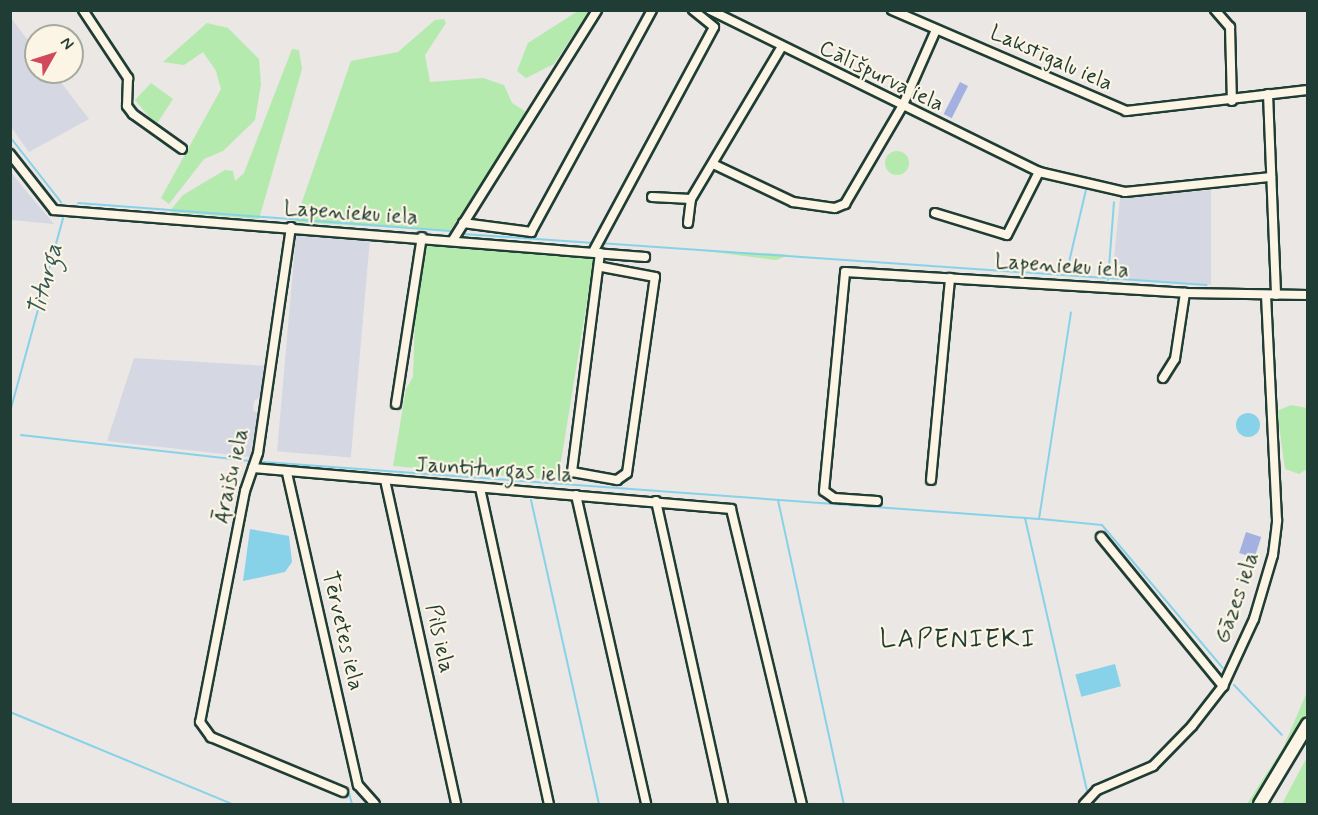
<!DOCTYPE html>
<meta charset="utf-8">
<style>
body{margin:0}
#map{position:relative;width:1318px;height:815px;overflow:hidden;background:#eae7e4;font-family:Mynerve,sans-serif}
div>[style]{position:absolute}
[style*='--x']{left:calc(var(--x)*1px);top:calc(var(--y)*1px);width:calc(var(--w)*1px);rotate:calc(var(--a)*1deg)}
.built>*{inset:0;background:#d5d7e3;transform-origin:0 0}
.green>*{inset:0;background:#b4eaad}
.round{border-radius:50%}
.water>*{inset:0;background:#88d2e9;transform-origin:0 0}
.stream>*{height:2px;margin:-1px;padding:0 1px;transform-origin:1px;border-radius:1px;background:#88d2e9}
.building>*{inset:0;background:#a4b1e0;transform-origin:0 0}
.roads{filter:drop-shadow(2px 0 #1f3d34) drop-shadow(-2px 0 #1f3d34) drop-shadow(0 2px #1f3d34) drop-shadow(0 -2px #1f3d34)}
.street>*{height:8px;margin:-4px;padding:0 4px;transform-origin:4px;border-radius:4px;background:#fcf5e5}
.secondary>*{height:12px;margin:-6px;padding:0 6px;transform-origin:6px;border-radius:6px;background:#fcf5e5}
span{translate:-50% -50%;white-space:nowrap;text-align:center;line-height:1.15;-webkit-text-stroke:4.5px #fcf5e5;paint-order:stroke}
.street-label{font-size:22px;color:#1f3d34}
.water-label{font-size:24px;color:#345b58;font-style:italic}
.quarter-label{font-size:26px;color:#1f3d34;letter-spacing:1.5px}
.frame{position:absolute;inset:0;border:12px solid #1f3d34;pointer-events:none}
.north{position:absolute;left:24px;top:24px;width:60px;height:60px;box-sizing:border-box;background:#fcf5e5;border:2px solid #a4ab9e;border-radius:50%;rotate:51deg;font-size:16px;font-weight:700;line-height:24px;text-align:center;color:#1f3d34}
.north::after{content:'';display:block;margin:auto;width:21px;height:27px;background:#d1495b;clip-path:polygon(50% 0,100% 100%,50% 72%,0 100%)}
</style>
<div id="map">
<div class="built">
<div style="clip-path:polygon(11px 18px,36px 51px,36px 72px,53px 72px,89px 119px,29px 152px,11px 127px)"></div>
<div style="clip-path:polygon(10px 171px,27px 192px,54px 224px,11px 220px)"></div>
<div style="clip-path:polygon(1211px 190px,1211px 285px,1112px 279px,1120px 198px)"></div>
<div style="left:296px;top:235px;width:74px;height:217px;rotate:5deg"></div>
<div style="clip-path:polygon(134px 358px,267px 366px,262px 396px,254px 401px,253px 410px,258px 414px,250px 457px,107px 441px)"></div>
</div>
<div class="green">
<div style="clip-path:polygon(578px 11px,589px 11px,554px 64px,526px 78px,517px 71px,528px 43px)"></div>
<div style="clip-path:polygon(444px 19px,446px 23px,425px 55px,430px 82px,483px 78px,504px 85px,512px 103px,528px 113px,450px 231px,295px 222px,351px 61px,398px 52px,435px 20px)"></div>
<div style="clip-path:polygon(207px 23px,228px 28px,259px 59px,261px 84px,255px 120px,223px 151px,204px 159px,169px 204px,161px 198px,221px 89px,216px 71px,203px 52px,184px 65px,163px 62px)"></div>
<div style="clip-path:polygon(292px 49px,299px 50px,302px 69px,259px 219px,169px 212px,183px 195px,225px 170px,233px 171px,235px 181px,244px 173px)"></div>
<div style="clip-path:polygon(151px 83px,173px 99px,156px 125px,135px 100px)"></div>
<div class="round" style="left:885px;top:151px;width:24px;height:24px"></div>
<div style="clip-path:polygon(428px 245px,594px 258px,558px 480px,393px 466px,406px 389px,413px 377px,416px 287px)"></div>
<div style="clip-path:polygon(697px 250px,782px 254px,789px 255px,776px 260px)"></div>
<div style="clip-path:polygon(1291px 405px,1307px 408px,1307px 469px,1299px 474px,1285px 469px,1277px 411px)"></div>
<div style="clip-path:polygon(1307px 692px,1307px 711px,1299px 733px,1256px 804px,1247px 804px,1283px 748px)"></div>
<div style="clip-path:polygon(1307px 757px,1307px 804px,1282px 804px)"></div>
</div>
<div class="water">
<div class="round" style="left:1236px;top:413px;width:24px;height:24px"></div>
<div style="clip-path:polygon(250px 529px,289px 536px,292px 562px,285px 572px,243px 581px)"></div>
<div style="left:1115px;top:664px;width:23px;height:41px;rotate:75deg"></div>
</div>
<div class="stream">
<div style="--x:10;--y:137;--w:83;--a:51.9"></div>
<div style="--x:78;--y:203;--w:373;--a:4.3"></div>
<div style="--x:463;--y:234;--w:131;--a:3.9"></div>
<div style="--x:599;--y:243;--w:609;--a:3.95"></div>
<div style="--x:1066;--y:275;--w:87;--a:-76.8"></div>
<div style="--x:1108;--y:280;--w:78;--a:-85.6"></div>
<div style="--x:10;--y:412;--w:201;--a:-74.7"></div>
<div style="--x:21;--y:435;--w:228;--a:6.5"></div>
<div style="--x:264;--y:462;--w:777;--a:4.21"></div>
<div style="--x:1039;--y:519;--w:209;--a:-81.2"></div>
<div style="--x:531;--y:500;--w:312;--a:77.4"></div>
<div style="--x:778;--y:500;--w:311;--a:77.8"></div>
<div style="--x:1025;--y:518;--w:279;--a:77.2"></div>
<div style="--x:1041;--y:519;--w:61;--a:5.6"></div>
<div style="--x:1102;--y:525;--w:187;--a:49.8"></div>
<div style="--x:1234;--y:685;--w:69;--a:46.2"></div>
<div style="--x:10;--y:712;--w:240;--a:22.5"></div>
<div style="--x:349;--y:793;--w:11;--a:75"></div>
</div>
<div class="building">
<div style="left:960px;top:82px;width:9px;height:36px;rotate:27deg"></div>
<div style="left:1246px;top:532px;width:16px;height:22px;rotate:18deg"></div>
</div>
<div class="roads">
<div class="street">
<div style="--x:83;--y:10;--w:82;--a:56.5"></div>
<div style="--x:128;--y:78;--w:28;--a:92"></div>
<div style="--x:127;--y:106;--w:10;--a:53"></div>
<div style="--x:133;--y:114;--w:60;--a:35.5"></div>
<div style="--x:710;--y:10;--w:367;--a:26.2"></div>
<div style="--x:1039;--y:172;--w:88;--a:13.1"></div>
<div style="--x:1125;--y:192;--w:147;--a:-5.9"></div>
<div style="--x:892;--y:10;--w:255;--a:23.3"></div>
<div style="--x:1126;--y:111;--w:183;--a:-6.6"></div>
<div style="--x:1215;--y:10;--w:23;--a:49"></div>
<div style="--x:1230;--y:27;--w:74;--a:88.5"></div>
<div style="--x:1268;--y:94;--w:201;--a:87.7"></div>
<div style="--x:10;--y:154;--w:71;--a:51.8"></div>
<div style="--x:54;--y:210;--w:593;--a:4.55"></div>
<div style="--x:713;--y:164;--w:89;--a:25.4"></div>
<div style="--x:793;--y:202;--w:42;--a:8.1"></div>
<div style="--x:835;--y:208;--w:11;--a:-22"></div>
<div style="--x:845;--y:204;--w:113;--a:-59.6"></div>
<div style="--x:902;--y:107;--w:84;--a:-66.2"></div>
<div style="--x:652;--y:197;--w:39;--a:3"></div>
<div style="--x:691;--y:199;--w:176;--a:-59.2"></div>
<div style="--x:935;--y:213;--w:75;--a:17"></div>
<div style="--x:1007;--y:235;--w:71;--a:-63.1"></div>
<div style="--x:463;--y:223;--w:69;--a:7.5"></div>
<div style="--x:531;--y:232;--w:253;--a:-61.4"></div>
<div style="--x:688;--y:223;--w:24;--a:-83"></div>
<div style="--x:291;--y:227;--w:228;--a:98.3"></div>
<div style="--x:258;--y:453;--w:40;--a:108.9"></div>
<div style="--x:245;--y:491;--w:235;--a:101"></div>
<div style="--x:200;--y:722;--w:19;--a:54"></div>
<div style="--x:211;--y:737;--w:143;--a:22.6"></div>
<div style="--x:453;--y:240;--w:271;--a:-57.9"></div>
<div style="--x:593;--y:252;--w:255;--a:-61.7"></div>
<div style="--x:714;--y:27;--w:27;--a:-141"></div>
<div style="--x:600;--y:253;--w:221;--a:97.3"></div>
<div style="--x:572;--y:472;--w:46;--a:10.1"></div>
<div style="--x:617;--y:480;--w:12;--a:-35"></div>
<div style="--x:627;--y:473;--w:198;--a:-81.9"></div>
<div style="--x:655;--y:277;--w:54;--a:-169.3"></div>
<div style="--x:1163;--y:378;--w:22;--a:-58"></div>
<div style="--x:1175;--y:359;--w:67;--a:-81.4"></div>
<div style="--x:396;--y:404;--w:169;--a:-81.2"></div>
<div style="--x:253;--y:468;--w:480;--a:4.9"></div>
<div style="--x:731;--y:509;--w:303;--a:76.5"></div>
<div style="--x:287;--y:473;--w:320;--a:77.2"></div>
<div style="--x:358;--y:785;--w:25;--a:48"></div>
<div style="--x:385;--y:480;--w:332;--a:77.6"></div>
<div style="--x:931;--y:480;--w:203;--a:-84.6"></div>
<div style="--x:480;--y:488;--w:323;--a:77.7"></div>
<div style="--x:576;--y:495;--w:317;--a:77.2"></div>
<div style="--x:656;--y:501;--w:310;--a:77.5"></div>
<div style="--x:877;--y:501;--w:43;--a:-176"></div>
<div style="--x:834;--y:498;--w:12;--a:-145"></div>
<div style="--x:824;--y:491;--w:220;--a:-84.5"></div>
<div style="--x:845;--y:272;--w:341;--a:3.5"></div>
<div style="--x:1185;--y:293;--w:123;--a:0.9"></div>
<div style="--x:1101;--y:537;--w:193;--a:50.7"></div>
<div style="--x:1084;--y:804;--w:19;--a:-47"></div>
<div style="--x:1097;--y:790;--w:61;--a:-23.2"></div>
<div style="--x:1153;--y:766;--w:56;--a:-45.7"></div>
<div style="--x:1192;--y:726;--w:51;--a:-52.2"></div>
<div style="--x:1223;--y:686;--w:74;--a:-65.2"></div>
<div style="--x:1254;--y:619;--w:67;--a:-73.5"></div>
<div style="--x:1273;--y:555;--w:35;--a:-83"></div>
<div style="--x:1277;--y:520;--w:225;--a:-92.8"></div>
</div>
<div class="secondary">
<div style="--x:1260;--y:804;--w:93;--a:-59"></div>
</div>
</div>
<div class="street-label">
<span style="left:1051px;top:59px;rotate:24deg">Lakstīgalu iela</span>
<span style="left:881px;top:77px;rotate:26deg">Cālīšpurva iela</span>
<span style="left:351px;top:214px;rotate:4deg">Lapenieku iela</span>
<span style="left:1062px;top:267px;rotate:4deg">Lapenieku iela</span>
<span style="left:494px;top:471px;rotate:4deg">Jauntiturgas iela</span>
<span style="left:232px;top:476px;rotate:-77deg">Āraišu iela</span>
<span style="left:1238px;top:598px;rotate:-71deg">Gāzes iela</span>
<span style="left:342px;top:631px;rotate:77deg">Tērvetes iela</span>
<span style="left:439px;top:639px;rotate:78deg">Pils iela</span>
</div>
<div class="water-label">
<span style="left:46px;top:280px;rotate:-75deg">Titurga</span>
</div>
<div class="quarter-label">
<span style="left:958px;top:641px">LAPENIEKI</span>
</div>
<div class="frame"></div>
<div class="north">N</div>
</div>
